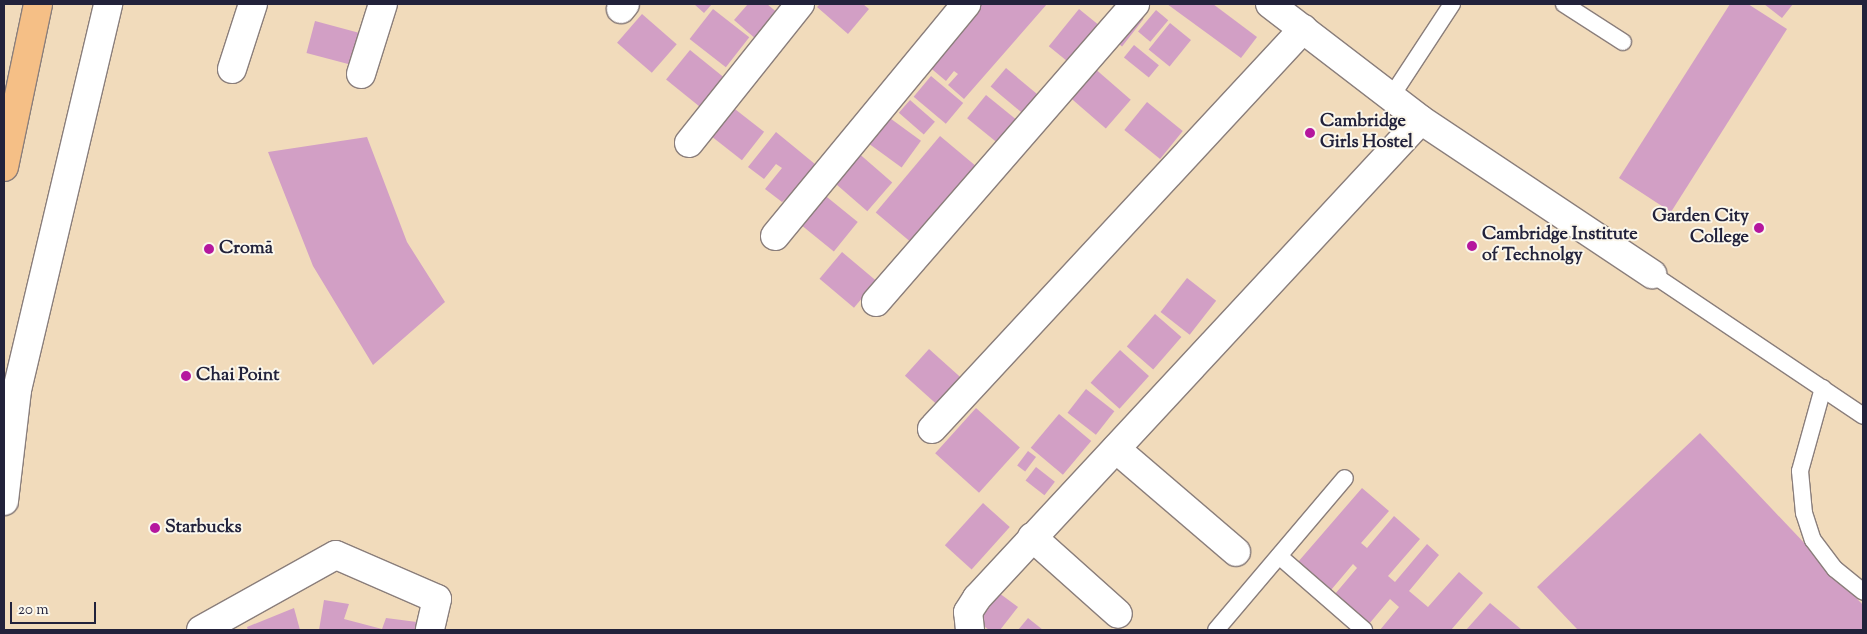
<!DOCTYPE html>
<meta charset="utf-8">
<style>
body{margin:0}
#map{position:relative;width:1867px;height:634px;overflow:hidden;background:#f1dbbb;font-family:"Sorts Mill Goudy",serif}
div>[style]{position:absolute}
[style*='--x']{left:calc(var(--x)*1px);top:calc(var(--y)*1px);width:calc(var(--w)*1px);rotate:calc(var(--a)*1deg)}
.building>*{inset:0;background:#d29fc5;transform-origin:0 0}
.roads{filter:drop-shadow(1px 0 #8a7e7b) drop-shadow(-1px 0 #8a7e7b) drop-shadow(0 1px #8a7e7b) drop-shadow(0 -1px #8a7e7b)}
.service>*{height:16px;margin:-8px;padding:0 8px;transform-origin:8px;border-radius:8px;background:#fff}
.minor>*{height:28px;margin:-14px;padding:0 14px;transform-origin:14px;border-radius:14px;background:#fff}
.tertiary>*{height:28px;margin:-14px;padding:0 14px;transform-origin:14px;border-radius:14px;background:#fff}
.trunk>*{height:28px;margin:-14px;padding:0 14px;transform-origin:14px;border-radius:14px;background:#f5bf86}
.dots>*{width:14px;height:14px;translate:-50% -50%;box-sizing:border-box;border:2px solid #fbf7ec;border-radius:50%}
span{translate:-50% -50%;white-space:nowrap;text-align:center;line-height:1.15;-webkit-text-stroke:4px #fbf7ec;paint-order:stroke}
.poi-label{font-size:18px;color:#22223b;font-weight:700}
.left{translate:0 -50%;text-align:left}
.right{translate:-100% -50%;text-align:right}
.frame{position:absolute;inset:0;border:5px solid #22223b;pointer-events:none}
.scale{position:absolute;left:10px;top:602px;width:86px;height:22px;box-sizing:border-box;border:2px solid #22223b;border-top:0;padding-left:6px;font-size:15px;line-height:18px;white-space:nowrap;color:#22223b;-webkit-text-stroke:4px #fbf7ec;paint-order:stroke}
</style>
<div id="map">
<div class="building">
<div style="clip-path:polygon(694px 4px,712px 4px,704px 13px)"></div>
<div style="clip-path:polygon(748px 4px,767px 4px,779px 14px,757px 40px,734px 20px)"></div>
<div style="clip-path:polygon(820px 4px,863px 4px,869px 9px,848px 34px,817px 7px)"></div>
<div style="clip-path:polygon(980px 4px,1047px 4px,964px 99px,948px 85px,958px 74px,954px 71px,946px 81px,927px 65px)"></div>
<div style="clip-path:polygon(1167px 4px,1213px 4px,1257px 37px,1241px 58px)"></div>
<div style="clip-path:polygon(1730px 4px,1748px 4px,1787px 29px,1671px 212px,1619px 178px)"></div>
<div style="clip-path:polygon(1764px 4px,1793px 4px,1782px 18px)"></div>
<div style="left:713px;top:9px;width:46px;height:38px;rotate:38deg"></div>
<div style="left:1079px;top:9px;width:27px;height:48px;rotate:39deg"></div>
<div style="left:1131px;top:9px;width:16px;height:35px;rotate:38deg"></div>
<div style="left:1156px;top:10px;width:16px;height:28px;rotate:40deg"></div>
<div style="left:642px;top:14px;width:46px;height:38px;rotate:41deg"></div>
<div style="left:315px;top:21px;width:52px;height:33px;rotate:15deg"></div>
<div style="left:1170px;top:23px;width:27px;height:34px;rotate:39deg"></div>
<div style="left:1134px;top:45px;width:32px;height:16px;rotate:39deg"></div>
<div style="left:690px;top:50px;width:45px;height:38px;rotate:39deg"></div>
<div style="left:1093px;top:67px;width:50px;height:38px;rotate:41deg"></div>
<div style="left:1006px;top:68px;width:55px;height:24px;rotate:40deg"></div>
<div style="left:931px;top:76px;width:42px;height:27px;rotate:40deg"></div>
<div style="left:986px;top:95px;width:46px;height:30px;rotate:39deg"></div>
<div style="left:910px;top:100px;width:33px;height:17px;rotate:41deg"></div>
<div style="left:1147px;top:102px;width:46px;height:36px;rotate:39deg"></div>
<div style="left:731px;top:106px;width:42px;height:36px;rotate:38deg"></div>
<div style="left:887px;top:116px;width:42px;height:33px;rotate:36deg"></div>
<div style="clip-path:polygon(776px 132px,821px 169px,782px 202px,765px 189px,782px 168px,776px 164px,764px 179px,748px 167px)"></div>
<div style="left:940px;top:136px;width:53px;height:100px;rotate:40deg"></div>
<div style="clip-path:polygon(367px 137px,407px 242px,445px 302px,373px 365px,313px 266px,268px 152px)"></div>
<div style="left:856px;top:151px;width:48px;height:38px;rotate:41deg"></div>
<div style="left:822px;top:193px;width:46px;height:38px;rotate:39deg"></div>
<div style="left:842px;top:252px;width:45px;height:35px;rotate:40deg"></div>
<div style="left:1187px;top:278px;width:37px;height:43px;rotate:38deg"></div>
<div style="left:1155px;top:314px;width:35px;height:43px;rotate:41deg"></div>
<div style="left:929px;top:349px;width:48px;height:36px;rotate:42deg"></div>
<div style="left:1120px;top:350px;width:39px;height:44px;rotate:42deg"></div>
<div style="left:1086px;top:389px;width:36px;height:30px;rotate:38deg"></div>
<div style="left:976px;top:408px;width:59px;height:61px;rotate:42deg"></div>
<div style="left:1059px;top:414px;width:42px;height:44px;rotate:40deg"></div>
<div style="clip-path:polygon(1700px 433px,1863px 605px,1863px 630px,1578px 630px,1537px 587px)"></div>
<div style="left:1028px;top:451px;width:10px;height:18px;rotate:37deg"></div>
<div style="left:1036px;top:467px;width:24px;height:17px;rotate:38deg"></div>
<div style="clip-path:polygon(1362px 488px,1389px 511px,1361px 543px,1367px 548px,1394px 516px,1420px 539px,1388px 576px,1395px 582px,1427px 544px,1439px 555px,1409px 591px,1428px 607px,1459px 572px,1483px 593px,1451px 630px,1380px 630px,1399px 607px,1390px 599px,1369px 624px,1335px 594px,1357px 568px,1353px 564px,1331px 590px,1298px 562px)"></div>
<div style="left:983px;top:503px;width:36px;height:57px;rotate:42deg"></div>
<div style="clip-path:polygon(999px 593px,1018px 607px,1000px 630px,989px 630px,977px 621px)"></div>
<div style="clip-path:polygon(324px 600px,349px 604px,344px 619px,382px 629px,386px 618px,417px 622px,416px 630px,319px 630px)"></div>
<div style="clip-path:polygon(1490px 603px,1522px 630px,1466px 630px)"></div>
<div style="clip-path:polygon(294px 608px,300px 630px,248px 630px,247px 627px)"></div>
<div style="clip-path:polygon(1028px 618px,1043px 630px,1018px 630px)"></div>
</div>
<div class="roads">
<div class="service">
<div style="--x:1564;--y:4;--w:70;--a:32.8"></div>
<div style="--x:1391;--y:97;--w:111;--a:-56.7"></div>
<div style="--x:1652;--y:274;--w:254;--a:33.9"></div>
<div style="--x:1823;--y:388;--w:86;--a:105.5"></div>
<div style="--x:1800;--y:471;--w:42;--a:84.6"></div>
<div style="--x:1804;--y:513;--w:28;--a:72"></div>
<div style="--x:1813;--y:540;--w:36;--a:53"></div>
<div style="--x:1835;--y:569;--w:36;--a:39"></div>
<div style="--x:1279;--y:556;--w:113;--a:41"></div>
<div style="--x:1216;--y:630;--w:199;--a:-49.7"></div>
</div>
<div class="minor">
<div style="--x:1270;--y:4;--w:190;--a:37.5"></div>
<div style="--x:1421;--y:120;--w:278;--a:33.7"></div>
<div style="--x:621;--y:9;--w:6;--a:-51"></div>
<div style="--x:232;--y:69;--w:68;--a:-72.1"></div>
<div style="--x:361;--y:74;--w:73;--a:-72.6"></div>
<div style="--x:689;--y:143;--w:178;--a:-51.4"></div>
<div style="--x:775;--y:236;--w:301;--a:-50.5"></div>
<div style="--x:876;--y:302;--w:395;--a:-49"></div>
<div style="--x:932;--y:429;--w:546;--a:-47.15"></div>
<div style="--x:1116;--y:449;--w:158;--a:40.6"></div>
<div style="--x:1032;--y:537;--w:115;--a:41.8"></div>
<div style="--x:201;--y:630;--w:154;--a:-29.1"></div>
<div style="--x:336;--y:555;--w:110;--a:23.5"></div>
<div style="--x:437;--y:599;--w:32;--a:103"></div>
<div style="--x:970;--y:630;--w:18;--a:-96"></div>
<div style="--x:968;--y:612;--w:17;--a:-57"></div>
<div style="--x:977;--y:598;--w:652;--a:-47.11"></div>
</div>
<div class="tertiary">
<div style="--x:4;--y:501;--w:112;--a:-83.3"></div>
<div style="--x:17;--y:390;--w:397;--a:-76.7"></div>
</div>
<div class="trunk">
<div style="--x:4;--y:167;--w:167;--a:-78.2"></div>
</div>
</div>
<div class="dots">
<div style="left:1310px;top:133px;background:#b5179e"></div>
<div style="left:1759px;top:228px;background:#b5179e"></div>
<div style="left:1472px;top:246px;background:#b5179e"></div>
<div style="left:209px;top:249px;background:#b5179e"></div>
<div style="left:186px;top:376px;background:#b5179e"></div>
<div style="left:155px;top:528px;background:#b5179e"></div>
</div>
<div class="poi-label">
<span class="left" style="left:1320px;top:133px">Cambridge<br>Girls Hostel</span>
<span class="right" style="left:1749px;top:228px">Garden City<br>College</span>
<span class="left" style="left:1482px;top:246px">Cambridge Institute<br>of Technolgy</span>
<span class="left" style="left:219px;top:249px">Cromā</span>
<span class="left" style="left:196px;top:376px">Chai Point</span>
<span class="left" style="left:165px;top:528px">Starbucks</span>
</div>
<div class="frame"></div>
<div class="scale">20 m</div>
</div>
